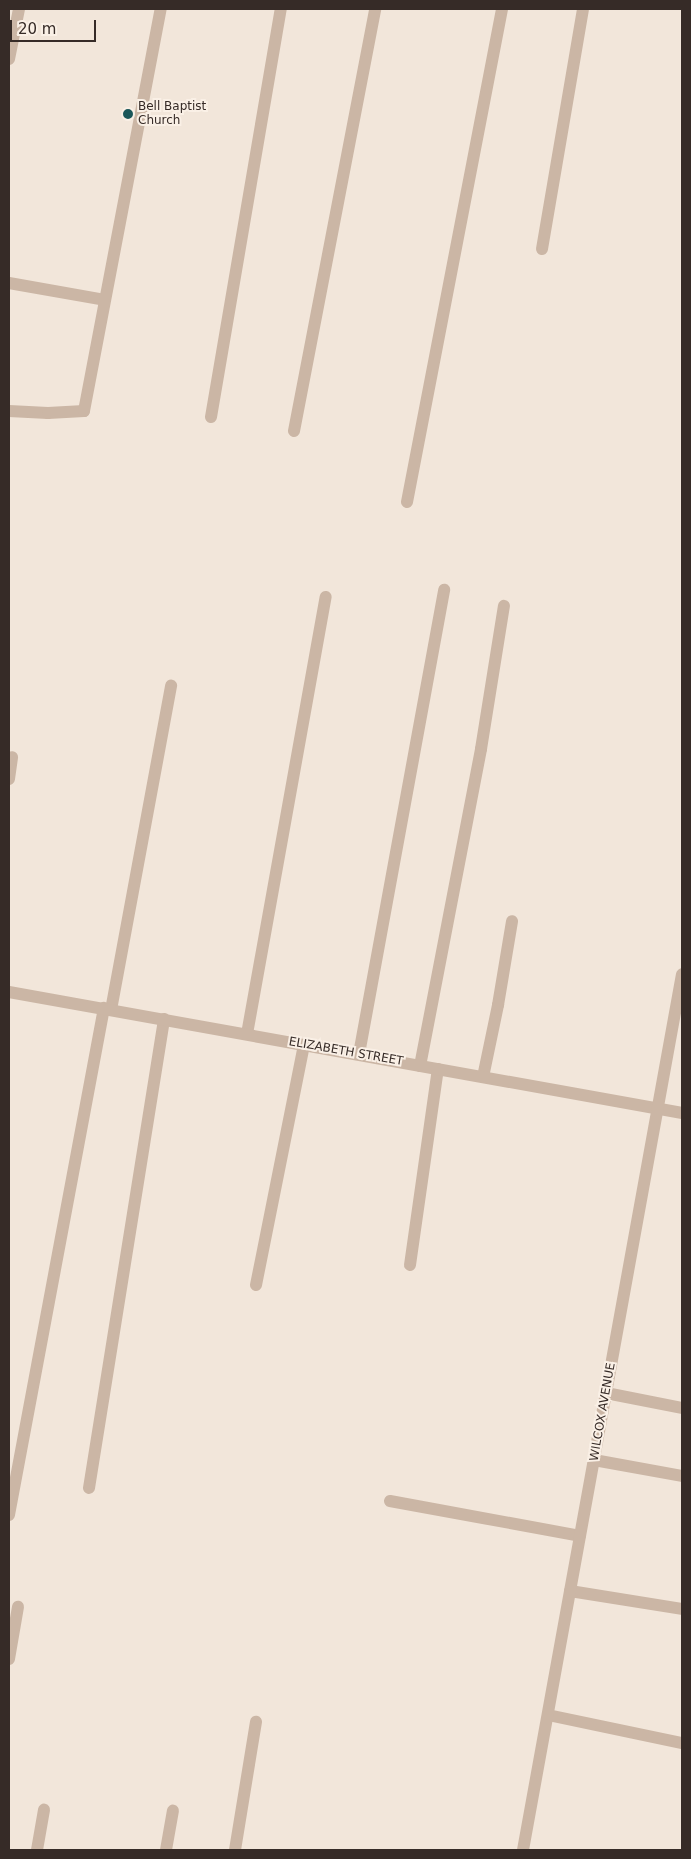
<!DOCTYPE html>
<style>
body{margin:0}
#map{position:relative;width:691px;height:1859px;overflow:hidden;background:#f2e6da;font-family:"DejaVu Sans",sans-serif}
div>[style]{position:absolute}
[style*='--x']{left:calc(var(--x)*1px);top:calc(var(--y)*1px);width:calc(var(--w)*1px);rotate:calc(var(--a)*1deg)}
.service>*{height:12px;margin:-6px;padding:0 6px;transform-origin:6px;border-radius:6px;background:#cbb6a5}
.minor>*{height:12px;margin:-6px;padding:0 6px;transform-origin:6px;border-radius:6px;background:#cbb6a5}
.tertiary>*{height:12px;margin:-6px;padding:0 6px;transform-origin:6px;border-radius:6px;background:#cbb6a5}
.dots>*{width:14px;height:14px;translate:-50% -50%;box-sizing:border-box;border:2px solid #faf0e6;border-radius:50%}
span{translate:-50% -50%;white-space:nowrap;text-align:center;line-height:1.15;-webkit-text-stroke:4px #faf0e6;paint-order:stroke}
.poi-label{font-size:12px;color:#362b27}
.left{translate:0 -50%;text-align:left}
.street-label{font-size:12px;color:#362b27}
.frame{position:absolute;inset:0;border:10px solid #362b27;pointer-events:none}
.scale{position:absolute;left:10px;top:20px;width:86px;height:22px;box-sizing:border-box;border:2px solid #362b27;border-top:0;padding-left:6px;font-size:15px;line-height:18px;white-space:nowrap;color:#362b27;-webkit-text-stroke:4px #faf0e6;paint-order:stroke}
</style>
<div id="map">
<div class="service">
<div style="--x:9;--y:59;--w:51;--a:-78.7"></div>
<div style="--x:542;--y:249;--w:243;--a:-80.3"></div>
<div style="--x:9;--y:283;--w:97;--a:10"></div>
<div style="--x:9;--y:411;--w:39;--a:3"></div>
<div style="--x:48;--y:413;--w:36;--a:-3"></div>
<div style="--x:84;--y:411;--w:409;--a:-79.2"></div>
<div style="--x:211;--y:417;--w:414;--a:-80.3"></div>
<div style="--x:294;--y:431;--w:430;--a:-79.1"></div>
<div style="--x:407;--y:502;--w:502;--a:-79.09"></div>
<div style="--x:9;--y:779;--w:22;--a:-82"></div>
<div style="--x:111;--y:1010;--w:330;--a:-79.5"></div>
<div style="--x:247;--y:1034;--w:444;--a:-79.8"></div>
<div style="--x:359;--y:1054;--w:472;--a:-79.6"></div>
<div style="--x:420;--y:1066;--w:323;--a:-79.1"></div>
<div style="--x:481;--y:749;--w:145;--a:-80.9"></div>
<div style="--x:483;--y:1077;--w:74;--a:-78.2"></div>
<div style="--x:498;--y:1005;--w:85;--a:-80.5"></div>
<div style="--x:410;--y:1265;--w:198;--a:-81.9"></div>
<div style="--x:256;--y:1285;--w:245;--a:-78.7"></div>
<div style="--x:606;--y:1393;--w:77;--a:11.2"></div>
<div style="--x:594;--y:1460;--w:89;--a:10.3"></div>
<div style="--x:89;--y:1488;--w:475;--a:-80.9"></div>
<div style="--x:390;--y:1501;--w:193;--a:10.4"></div>
<div style="--x:9;--y:1515;--w:516;--a:-79.39"></div>
<div style="--x:570;--y:1591;--w:113;--a:9.1"></div>
<div style="--x:9;--y:1659;--w:53;--a:-80.2"></div>
<div style="--x:548;--y:1715;--w:137;--a:11.8"></div>
<div style="--x:37;--y:1850;--w:41;--a:-80.1"></div>
<div style="--x:166;--y:1850;--w:40;--a:-80"></div>
<div style="--x:235;--y:1850;--w:130;--a:-80.7"></div>
</div>
<div class="minor">
<div style="--x:9;--y:992;--w:684;--a:10.19"></div>
</div>
<div class="tertiary">
<div style="--x:523;--y:1850;--w:890;--a:-79.71"></div>
</div>
<div class="dots">
<div style="left:128px;top:114px;background:#1b5759"></div>
</div>
<div class="poi-label">
<span class="left" style="left:138px;top:114px">Bell Baptist<br>Church</span>
</div>
<div class="street-label">
<span style="left:346px;top:1052px;rotate:10deg">ELIZABETH STREET</span>
<span style="left:603px;top:1412px;rotate:-80deg">WILCOX AVENUE</span>
</div>
<div class="frame"></div>
<div class="scale">20 m</div>
</div>
